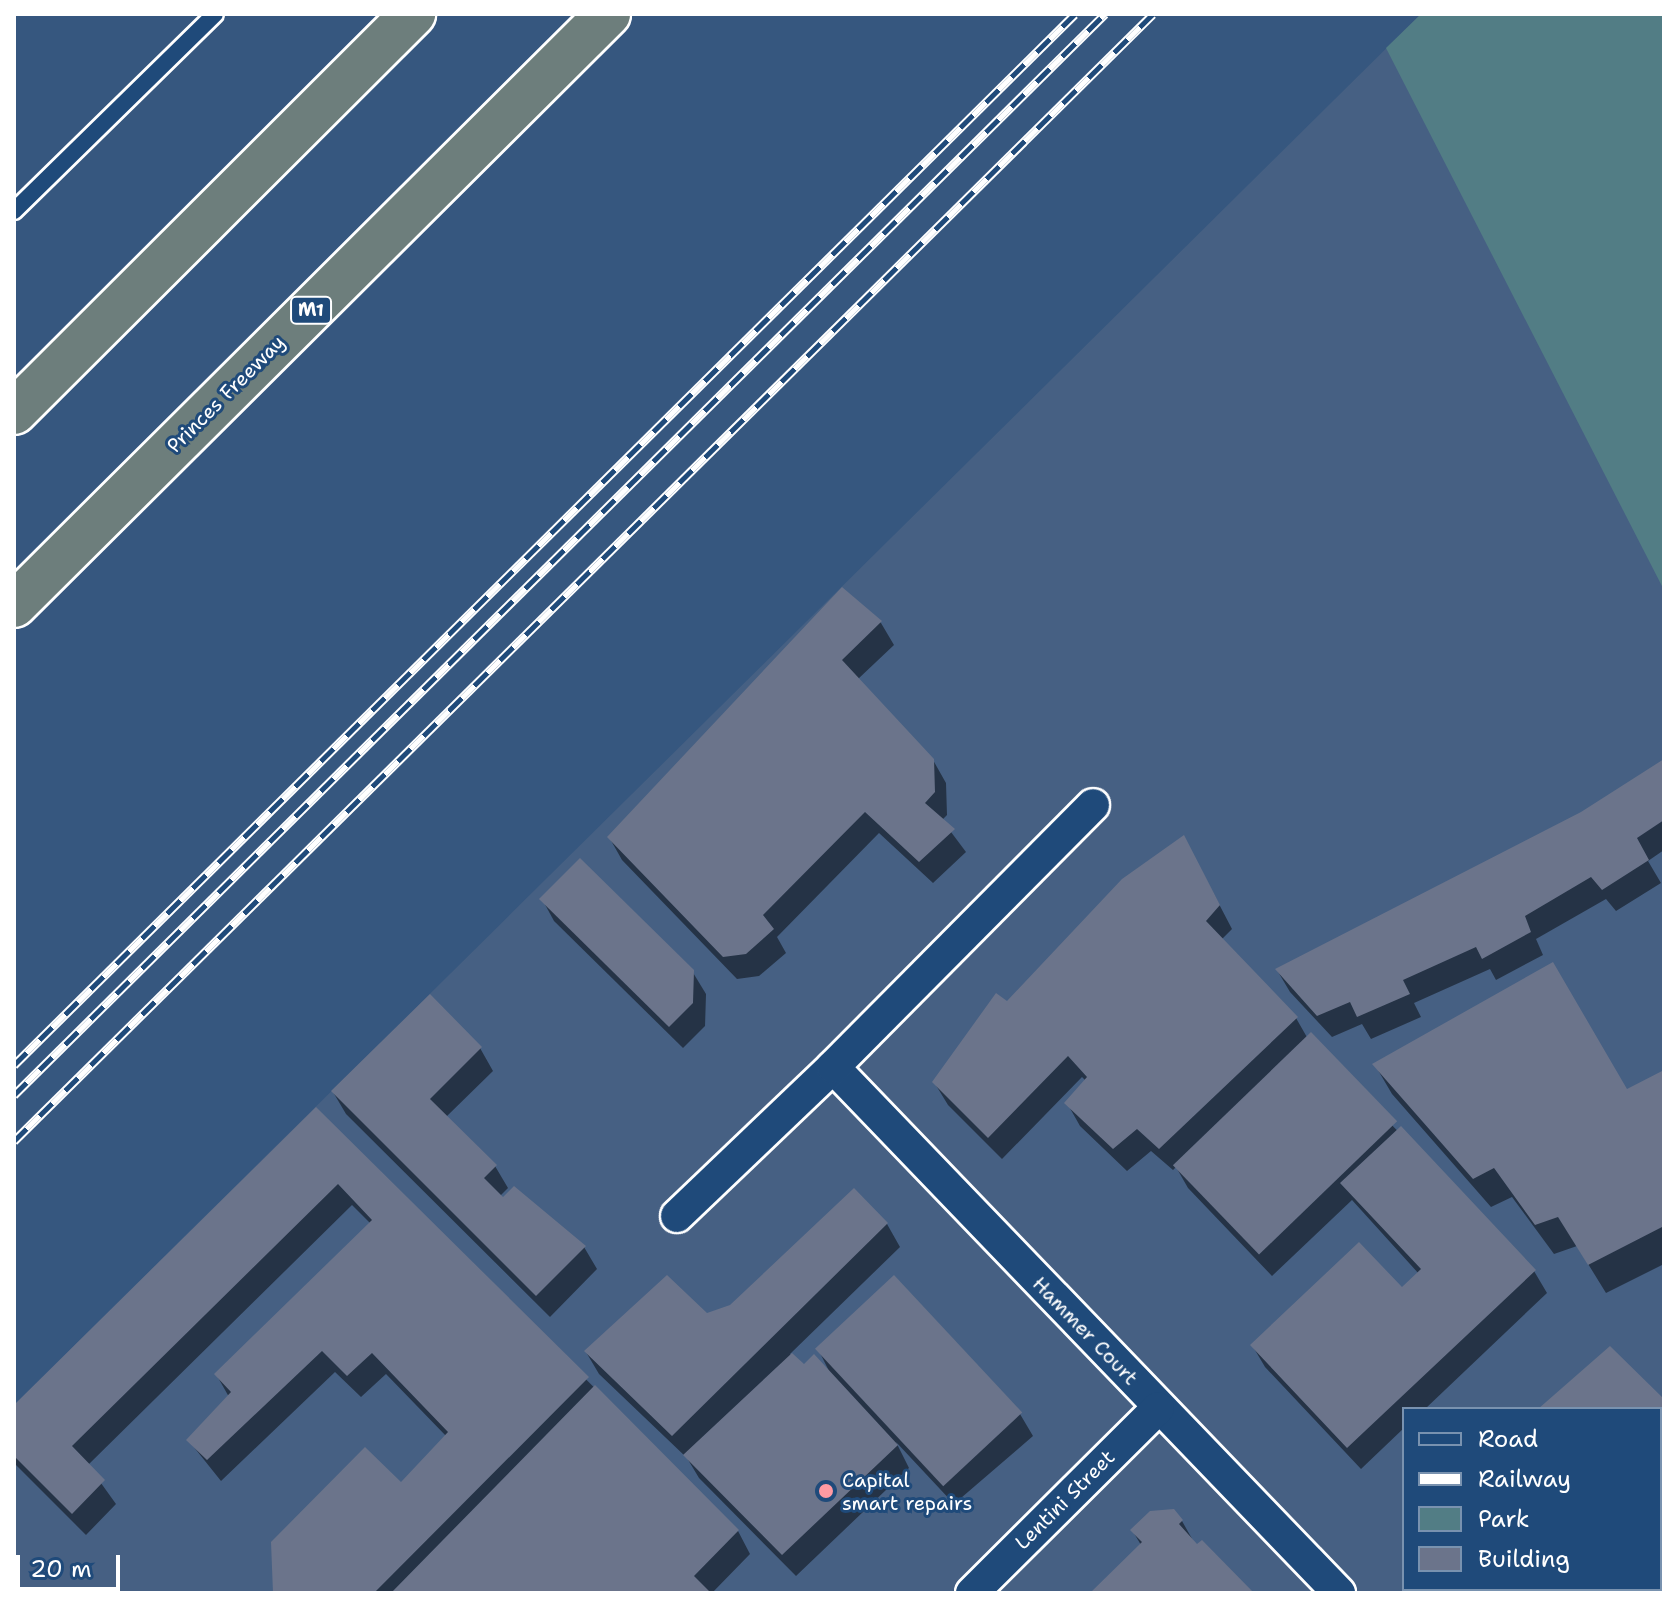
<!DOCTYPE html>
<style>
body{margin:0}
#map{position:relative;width:1678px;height:1607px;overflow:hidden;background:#36577f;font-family:"Shantell Sans",sans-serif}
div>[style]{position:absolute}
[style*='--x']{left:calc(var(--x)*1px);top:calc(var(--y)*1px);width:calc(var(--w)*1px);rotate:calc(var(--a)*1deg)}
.built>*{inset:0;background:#466083}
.green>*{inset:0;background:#527d85}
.shadow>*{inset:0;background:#0007}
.building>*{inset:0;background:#6b748b;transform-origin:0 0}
.roads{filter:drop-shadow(2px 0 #fff) drop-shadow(-2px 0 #fff) drop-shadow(0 2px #fff) drop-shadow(0 -2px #fff)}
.service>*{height:16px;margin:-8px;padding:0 8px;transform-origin:8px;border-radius:8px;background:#1f4a7a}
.minor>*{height:32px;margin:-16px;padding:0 16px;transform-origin:16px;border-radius:16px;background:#1f4a7a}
.motorway>*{height:44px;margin:-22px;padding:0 22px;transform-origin:22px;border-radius:22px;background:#6d7e7c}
.rail>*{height:9px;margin-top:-4.5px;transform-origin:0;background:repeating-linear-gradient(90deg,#1f4a7a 0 18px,#fff 0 36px);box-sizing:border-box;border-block:2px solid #fff}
.dots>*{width:22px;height:22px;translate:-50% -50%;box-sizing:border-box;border:4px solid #1f4a7a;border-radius:50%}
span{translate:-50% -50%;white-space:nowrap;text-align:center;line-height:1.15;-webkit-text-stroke:6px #1f4a7a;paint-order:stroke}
.shield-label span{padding:2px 6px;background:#1f4a7a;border:2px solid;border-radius:6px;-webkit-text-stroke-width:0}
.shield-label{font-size:18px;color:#fff;font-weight:700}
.street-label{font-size:20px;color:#fff}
.poi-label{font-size:20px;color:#fff}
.left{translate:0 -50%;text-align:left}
.frame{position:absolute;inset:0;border:16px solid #fff;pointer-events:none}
.legend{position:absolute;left:1402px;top:1407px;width:260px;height:184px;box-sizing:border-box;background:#1f4a7a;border:2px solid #7992af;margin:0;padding:10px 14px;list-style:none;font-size:24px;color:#fff}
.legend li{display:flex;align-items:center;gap:16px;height:40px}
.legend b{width:40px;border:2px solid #7992af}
.scale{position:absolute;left:16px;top:1555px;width:104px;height:36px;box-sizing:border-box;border:4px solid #fff;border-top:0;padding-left:10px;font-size:24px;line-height:28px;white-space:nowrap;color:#fff;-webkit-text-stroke:6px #1f4a7a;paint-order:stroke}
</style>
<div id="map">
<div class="built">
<div style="clip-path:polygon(evenodd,1421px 14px,1664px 14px,1664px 1593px,14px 1593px,14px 1405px,1421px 14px,1404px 1409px,1660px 1409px,1660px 1589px,1404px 1589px,1404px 1409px)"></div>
</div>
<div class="green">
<div style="clip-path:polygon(1421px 14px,1664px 14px,1664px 590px,1386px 48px)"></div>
</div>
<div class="shadow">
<div style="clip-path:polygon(842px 590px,881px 623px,894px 645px,857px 680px,933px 760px,946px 783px,947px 815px,942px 820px,966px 852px,933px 883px,879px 833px,777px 937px,786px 953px,759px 976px,737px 979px,622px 860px,609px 837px)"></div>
<div style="clip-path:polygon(1664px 761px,1664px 850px,1648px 861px,1661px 883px,1616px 911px,1606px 899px,1536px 939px,1543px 955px,1496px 980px,1490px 969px,1414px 1003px,1421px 1017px,1371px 1039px,1362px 1024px,1332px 1037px,1290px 992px,1277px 970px,1582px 813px)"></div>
<div style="clip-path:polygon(1196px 860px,1232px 929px,1221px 940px,1296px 1018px,1308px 1039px,1534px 1271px,1547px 1293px,1425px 1409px,1404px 1409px,1404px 1428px,1361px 1469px,1265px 1367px,1252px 1345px,1402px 1290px,1419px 1274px,1352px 1200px,1272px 1276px,1188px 1188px,1176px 1167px,1173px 1170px,1151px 1151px,1127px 1171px,1080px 1126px,1067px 1103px,1086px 1081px,1082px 1077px,1002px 1159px,948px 1105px,934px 1082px,1008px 1004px)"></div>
<div style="clip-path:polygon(542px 899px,692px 971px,706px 994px,705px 1026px,683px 1048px,554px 921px)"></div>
<div style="clip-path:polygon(480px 1048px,493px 1071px,446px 1117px,495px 1166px,508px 1188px,500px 1196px,584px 1247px,597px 1269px,550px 1317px,346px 1114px,333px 1092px)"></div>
<div style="clip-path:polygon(1375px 1065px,1626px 1092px,1664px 1073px,1664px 1264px,1606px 1293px,1577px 1246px,1554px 1254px,1512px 1197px,1491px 1207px,1392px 1094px)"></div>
<div style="clip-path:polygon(316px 1110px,738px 1531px,750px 1554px,712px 1593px,275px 1593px,401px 1485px,446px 1436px,386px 1374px,361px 1397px,335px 1372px,221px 1481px,189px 1441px,229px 1397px,216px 1374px,371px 1224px,352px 1205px,88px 1465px,116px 1504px,86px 1535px,14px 1463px,14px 1408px)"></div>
<div style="clip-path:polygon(854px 1191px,887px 1224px,900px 1247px,790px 1354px,804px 1366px,831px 1375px,819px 1351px,1020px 1414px,1033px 1436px,954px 1504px,896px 1442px,909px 1468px,796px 1576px,699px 1478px,687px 1458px,599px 1374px,586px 1352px,731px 1307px)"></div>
<div style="clip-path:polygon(1664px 1402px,1664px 1593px,1529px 1593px,1660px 1589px,1660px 1409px,1541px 1409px)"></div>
<div style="clip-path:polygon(1182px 1521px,1195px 1544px,1251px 1593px,1092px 1593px,1141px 1545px,1132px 1530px)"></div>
<div style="clip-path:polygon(1470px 1589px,1509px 1589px,1504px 1593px)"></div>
</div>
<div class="building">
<div style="clip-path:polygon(842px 587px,882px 621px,842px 660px,934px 759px,935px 792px,925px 803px,955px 829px,919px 862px,865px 812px,763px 915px,774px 929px,746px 954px,723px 957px,607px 837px)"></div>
<div style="clip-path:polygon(1664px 759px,1664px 820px,1637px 838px,1649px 860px,1602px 890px,1591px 877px,1525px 916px,1531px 932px,1482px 959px,1476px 947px,1403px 980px,1410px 994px,1357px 1017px,1350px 1002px,1317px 1016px,1275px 969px,1581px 812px)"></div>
<div style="clip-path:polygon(1184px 835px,1220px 905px,1206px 921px,1298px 1017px,1159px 1149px,1137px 1129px,1113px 1149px,1064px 1103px,1087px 1077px,1068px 1056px,988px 1138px,932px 1082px,996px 993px,1007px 1001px,1122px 879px)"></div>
<div style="clip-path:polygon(580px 858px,694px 970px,693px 1003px,669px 1027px,539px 899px)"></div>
<div style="clip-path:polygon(1553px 962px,1627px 1089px,1664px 1070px,1664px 1226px,1588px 1265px,1558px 1217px,1535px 1225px,1494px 1168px,1473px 1179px,1372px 1064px)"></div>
<div style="clip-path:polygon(430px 994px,482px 1047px,430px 1099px,497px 1165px,484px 1178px,503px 1197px,514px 1186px,586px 1246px,536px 1296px,331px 1091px)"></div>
<div style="left:1311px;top:1032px;width:124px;height:192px;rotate:46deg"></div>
<div style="clip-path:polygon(316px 1107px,589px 1377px,374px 1593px,273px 1593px,271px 1542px,365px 1447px,401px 1482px,448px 1432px,372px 1353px,347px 1376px,322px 1351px,207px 1460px,186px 1440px,231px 1392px,214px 1374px,372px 1220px,338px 1184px,72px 1446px,105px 1480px,72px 1514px,14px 1456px,14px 1405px)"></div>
<div style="clip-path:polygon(1401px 1126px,1536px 1270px,1347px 1448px,1250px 1345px,1359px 1242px,1402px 1287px,1421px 1269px,1340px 1183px)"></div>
<div style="clip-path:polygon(854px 1188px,888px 1223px,672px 1436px,584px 1351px,667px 1275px,707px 1313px,730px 1305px)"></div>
<div style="left:894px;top:1275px;width:188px;height:108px;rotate:47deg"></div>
<div style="clip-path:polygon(1610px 1346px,1664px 1399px,1664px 1593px,1526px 1593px,1660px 1589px,1660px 1409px,1538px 1409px)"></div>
<div style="clip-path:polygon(792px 1353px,804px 1364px,814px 1354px,898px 1445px,782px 1555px,683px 1455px)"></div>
<div style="clip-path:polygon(595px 1385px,739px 1530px,694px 1576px,711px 1593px,391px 1593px)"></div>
<div style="clip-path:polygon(1174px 1509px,1183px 1520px,1179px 1524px,1197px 1544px,1202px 1540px,1254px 1593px,1090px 1593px,1142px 1542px,1130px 1530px,1150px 1511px)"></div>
</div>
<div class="roads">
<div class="service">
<div style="--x:14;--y:211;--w:281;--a:-44.4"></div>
</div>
<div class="minor">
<div style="--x:833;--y:1067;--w:730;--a:46.11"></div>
<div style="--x:677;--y:1216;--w:216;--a:-43.7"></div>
<div style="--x:833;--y:1067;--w:369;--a:-45.2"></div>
<div style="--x:972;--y:1593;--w:262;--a:-44.8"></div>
</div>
<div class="motorway">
<div style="--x:14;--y:412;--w:564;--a:-44.93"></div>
<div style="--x:14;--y:605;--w:838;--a:-44.85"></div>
</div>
</div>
<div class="rail">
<div style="--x:14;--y:1065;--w:1493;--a:-44.73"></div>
<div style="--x:14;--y:1095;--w:1536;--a:-44.74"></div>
<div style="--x:14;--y:1141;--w:1602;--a:-44.7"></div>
</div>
<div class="dots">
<div style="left:826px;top:1491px;background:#ff9aa2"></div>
</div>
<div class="shield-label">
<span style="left:311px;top:310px">M1</span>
</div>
<div class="street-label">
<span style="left:226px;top:394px;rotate:-45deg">Princes Freeway</span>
<span style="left:1085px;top:1331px;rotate:46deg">Hammer Court</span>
<span style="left:1065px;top:1500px;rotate:-45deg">Lentini Street</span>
</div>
<div class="poi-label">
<span class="left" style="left:842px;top:1492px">Capital<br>smart repairs</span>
</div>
<div class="frame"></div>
<ul class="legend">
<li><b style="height:10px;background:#1f4a7a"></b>Road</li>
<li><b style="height:10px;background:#fff"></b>Railway</li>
<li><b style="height:22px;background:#527d85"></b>Park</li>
<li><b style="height:22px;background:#6b748b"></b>Building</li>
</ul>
<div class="scale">20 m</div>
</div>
